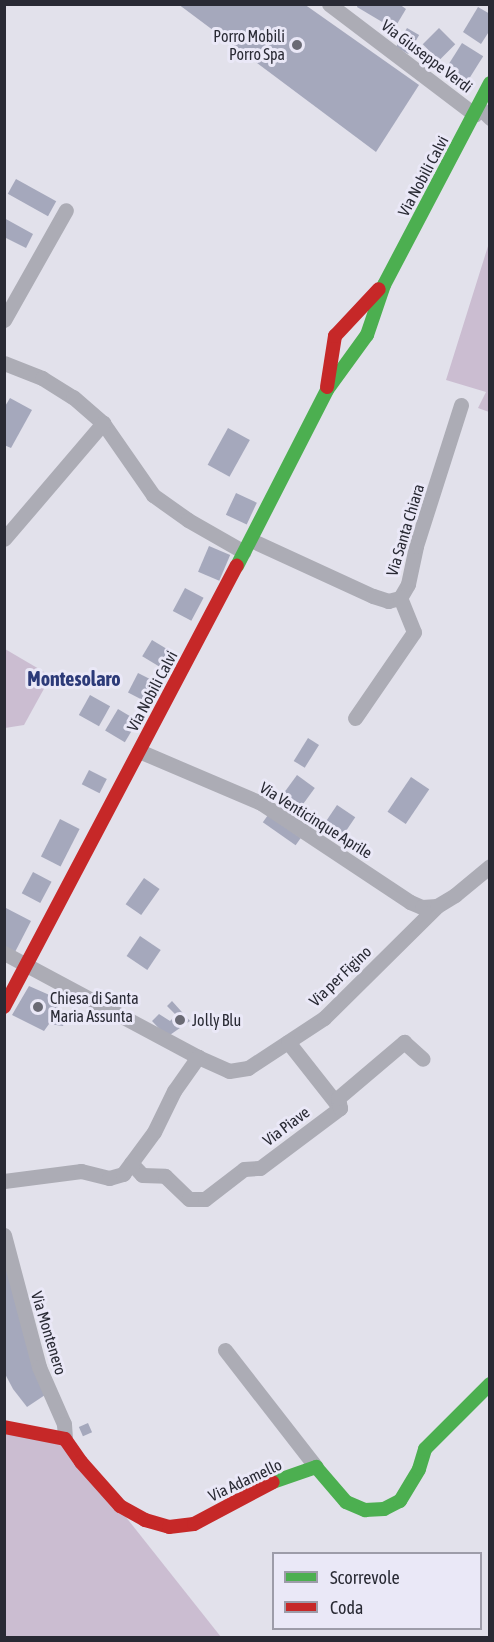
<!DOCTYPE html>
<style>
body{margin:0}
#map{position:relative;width:494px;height:1642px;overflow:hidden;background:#e2e1eb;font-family:"Asap Condensed",sans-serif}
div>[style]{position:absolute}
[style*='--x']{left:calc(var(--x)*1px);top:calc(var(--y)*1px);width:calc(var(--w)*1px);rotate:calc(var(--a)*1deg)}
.green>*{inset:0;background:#cbbdd1}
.building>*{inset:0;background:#a5a8bc;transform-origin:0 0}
.street>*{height:15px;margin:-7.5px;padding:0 7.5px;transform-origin:7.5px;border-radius:7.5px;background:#acacb5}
.fast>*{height:14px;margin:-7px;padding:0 7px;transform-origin:7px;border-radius:7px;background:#4caf50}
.jam>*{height:14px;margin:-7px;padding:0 7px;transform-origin:7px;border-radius:7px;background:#c62828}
.dots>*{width:16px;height:16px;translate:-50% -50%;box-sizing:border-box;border:3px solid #eae8f7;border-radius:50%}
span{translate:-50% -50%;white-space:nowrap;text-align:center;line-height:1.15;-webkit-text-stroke:6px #eae8f7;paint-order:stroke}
.poi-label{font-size:16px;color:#292a34}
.right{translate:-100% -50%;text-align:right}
.left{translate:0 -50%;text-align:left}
.street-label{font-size:16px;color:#292a34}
.quarter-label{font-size:20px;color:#2c3a78;font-weight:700}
.frame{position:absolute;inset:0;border:6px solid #292a34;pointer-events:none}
.legend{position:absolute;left:272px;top:1552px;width:210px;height:78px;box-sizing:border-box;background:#eae8f7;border:2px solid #9d9ca9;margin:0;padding:8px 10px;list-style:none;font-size:18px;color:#292a34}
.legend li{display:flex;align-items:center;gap:12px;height:30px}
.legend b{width:30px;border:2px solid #9d9ca9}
</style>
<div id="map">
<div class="green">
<div style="clip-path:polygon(489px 243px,489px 412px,478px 408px,486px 392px,446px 380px)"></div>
<div style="clip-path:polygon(5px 649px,51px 676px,24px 725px,5px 728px)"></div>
<div style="clip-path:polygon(5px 1430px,68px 1444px,221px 1637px,5px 1638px)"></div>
</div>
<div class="building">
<div style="clip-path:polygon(178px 4px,304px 4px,419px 85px,376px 152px)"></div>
<div style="clip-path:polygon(358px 4px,399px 4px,406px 9px,394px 29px,357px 7px)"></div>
<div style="clip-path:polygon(478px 7px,490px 14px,490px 30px,481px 44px,463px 32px)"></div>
<div style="left:407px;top:28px;width:14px;height:22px;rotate:30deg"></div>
<div style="left:439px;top:28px;width:23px;height:23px;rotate:45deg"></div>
<div style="left:462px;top:43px;width:25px;height:29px;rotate:32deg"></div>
<div style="left:16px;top:179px;width:46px;height:17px;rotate:29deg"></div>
<div style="clip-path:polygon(4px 218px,33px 234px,26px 248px,4px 237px)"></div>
<div style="clip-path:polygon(10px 398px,32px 410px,11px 448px,4px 445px,4px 408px)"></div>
<div style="left:228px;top:428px;width:25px;height:42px;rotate:29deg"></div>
<div style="left:236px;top:493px;width:23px;height:24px;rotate:25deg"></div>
<div style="left:209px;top:546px;width:23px;height:28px;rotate:23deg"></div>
<div style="left:185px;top:588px;width:21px;height:26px;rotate:28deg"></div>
<div style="left:152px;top:640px;width:29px;height:19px;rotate:31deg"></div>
<div style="left:138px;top:673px;width:25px;height:22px;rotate:27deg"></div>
<div style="left:90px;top:695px;width:23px;height:23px;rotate:29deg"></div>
<div style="left:118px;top:709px;width:23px;height:25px;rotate:31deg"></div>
<div style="left:308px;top:738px;width:13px;height:27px;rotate:32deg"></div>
<div style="left:89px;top:770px;width:20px;height:16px;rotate:27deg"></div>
<div style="left:297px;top:775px;width:22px;height:22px;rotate:36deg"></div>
<div style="left:411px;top:777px;width:22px;height:42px;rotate:34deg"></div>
<div style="left:337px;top:805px;width:22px;height:22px;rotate:34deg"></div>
<div style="left:268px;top:815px;width:40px;height:9px;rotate:35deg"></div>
<div style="left:60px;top:819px;width:22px;height:42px;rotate:27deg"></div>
<div style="left:33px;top:872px;width:21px;height:24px;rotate:28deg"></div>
<div style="left:144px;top:878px;width:19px;height:32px;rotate:35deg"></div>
<div style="clip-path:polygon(4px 907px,31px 921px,14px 954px,4px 949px)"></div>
<div style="left:140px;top:936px;width:25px;height:24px;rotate:34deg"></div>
<div style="clip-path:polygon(29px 986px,54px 997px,53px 1001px,59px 1004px,58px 1009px,66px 1018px,63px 1026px,49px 1024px,44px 1031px,12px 1015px)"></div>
<div style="clip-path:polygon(172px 1001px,190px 1021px,167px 1037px,152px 1021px,159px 1014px,170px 1021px,176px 1015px,167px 1006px)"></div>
<div style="clip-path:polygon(4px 1249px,45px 1395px,27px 1407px,13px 1389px,4px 1372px)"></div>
<div style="left:88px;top:1423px;width:10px;height:10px;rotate:66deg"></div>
</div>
<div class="street">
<div style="--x:329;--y:4;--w:183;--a:37.2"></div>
<div style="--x:479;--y:107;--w:16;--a:45"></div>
<div style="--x:4;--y:320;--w:126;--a:-60.6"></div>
<div style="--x:4;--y:363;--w:41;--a:21.5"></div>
<div style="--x:42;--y:378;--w:36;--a:32"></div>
<div style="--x:73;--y:397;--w:40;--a:41"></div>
<div style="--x:103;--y:423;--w:88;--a:55.2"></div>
<div style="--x:153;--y:495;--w:43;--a:35.5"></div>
<div style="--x:188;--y:520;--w:64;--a:29.7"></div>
<div style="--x:4;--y:539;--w:153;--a:-49.5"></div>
<div style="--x:251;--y:540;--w:134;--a:24.7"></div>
<div style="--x:373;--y:596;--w:16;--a:18"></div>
<div style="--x:388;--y:601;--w:12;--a:-14"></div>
<div style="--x:400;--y:598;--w:16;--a:-60"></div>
<div style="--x:408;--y:584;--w:39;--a:-78"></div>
<div style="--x:416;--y:546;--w:148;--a:-72.3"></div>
<div style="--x:355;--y:718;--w:104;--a:-55.5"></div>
<div style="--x:414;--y:632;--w:37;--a:-112"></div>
<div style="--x:139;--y:751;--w:133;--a:23.1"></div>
<div style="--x:261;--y:803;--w:179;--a:33.6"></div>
<div style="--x:410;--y:902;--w:13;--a:23"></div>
<div style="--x:422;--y:907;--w:15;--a:-4"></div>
<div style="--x:4;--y:953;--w:220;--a:28.2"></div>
<div style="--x:198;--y:1057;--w:34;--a:24"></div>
<div style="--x:229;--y:1071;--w:19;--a:-9"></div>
<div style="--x:248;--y:1068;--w:91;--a:-33.3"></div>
<div style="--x:324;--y:1018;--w:159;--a:-44.7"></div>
<div style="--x:437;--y:906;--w:21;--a:-31"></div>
<div style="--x:455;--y:895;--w:45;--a:-39.6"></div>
<div style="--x:288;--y:1042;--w:84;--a:51.8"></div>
<div style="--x:131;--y:1163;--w:16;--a:47"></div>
<div style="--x:142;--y:1175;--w:23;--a:2"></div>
<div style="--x:165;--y:1176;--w:33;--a:44"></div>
<div style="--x:189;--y:1199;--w:16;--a:0"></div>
<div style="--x:205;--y:1199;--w:49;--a:-37.6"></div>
<div style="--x:244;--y:1169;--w:16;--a:-4"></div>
<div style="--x:260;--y:1168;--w:100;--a:-36.9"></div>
<div style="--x:340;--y:1108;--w:10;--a:-101"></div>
<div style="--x:338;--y:1098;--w:87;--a:-40.3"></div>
<div style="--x:404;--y:1042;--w:25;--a:42"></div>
<div style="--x:4;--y:1181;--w:78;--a:-7.4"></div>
<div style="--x:81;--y:1171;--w:29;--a:14"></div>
<div style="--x:109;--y:1178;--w:15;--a:-16"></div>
<div style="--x:123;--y:1174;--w:52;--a:-53.6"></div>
<div style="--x:154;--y:1132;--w:46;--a:-64"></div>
<div style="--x:174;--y:1091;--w:42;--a:-54.8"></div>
<div style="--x:4;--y:1235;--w:137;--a:75.1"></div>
<div style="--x:39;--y:1367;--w:62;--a:66.3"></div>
<div style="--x:64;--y:1424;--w:15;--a:86"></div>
<div style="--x:225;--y:1350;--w:148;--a:52.1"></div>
</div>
<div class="fast">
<div style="--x:237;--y:566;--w:198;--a:-62.9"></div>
<div style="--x:327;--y:390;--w:68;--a:-54"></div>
<div style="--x:367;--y:335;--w:53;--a:-71.2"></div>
<div style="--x:384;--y:285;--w:228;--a:-62.3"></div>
<div style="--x:273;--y:1482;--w:46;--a:-19.2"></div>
<div style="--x:316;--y:1467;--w:46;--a:49.4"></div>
<div style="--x:346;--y:1502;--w:21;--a:23"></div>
<div style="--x:365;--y:1510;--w:19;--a:-3"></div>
<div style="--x:384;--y:1509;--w:18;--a:-27"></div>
<div style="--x:400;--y:1501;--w:37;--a:-59"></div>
<div style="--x:419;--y:1469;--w:21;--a:-73"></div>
<div style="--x:425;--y:1449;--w:92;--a:-45"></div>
</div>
<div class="jam">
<div style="--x:327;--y:387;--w:52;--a:-81.1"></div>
<div style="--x:335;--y:336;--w:64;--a:-46.9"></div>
<div style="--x:4;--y:1007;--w:499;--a:-62.2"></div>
<div style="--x:4;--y:1427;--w:62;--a:11.1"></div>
<div style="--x:65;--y:1439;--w:28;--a:55"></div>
<div style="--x:81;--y:1462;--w:59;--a:48.4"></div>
<div style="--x:120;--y:1506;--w:29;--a:29"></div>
<div style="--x:145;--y:1520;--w:25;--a:16"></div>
<div style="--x:169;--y:1527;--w:25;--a:-7"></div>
<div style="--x:194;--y:1524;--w:89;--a:-28"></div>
</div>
<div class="dots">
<div style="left:297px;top:45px;background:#6a6a74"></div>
<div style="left:38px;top:1007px;background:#6a6a74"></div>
<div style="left:180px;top:1020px;background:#6a6a74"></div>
</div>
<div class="poi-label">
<span class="right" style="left:285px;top:45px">Porro Mobili<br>Porro Spa</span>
<span class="left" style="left:50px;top:1007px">Chiesa di Santa<br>Maria Assunta</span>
<span class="left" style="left:192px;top:1020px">Jolly Blu</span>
</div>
<div class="street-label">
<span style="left:427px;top:56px;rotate:37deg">Via Giuseppe Verdi</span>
<span style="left:423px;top:176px;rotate:-62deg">Via Nobili Calvi</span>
<span style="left:405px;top:530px;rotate:-73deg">Via Santa Chiara</span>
<span style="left:152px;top:691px;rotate:-62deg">Via Nobili Calvi</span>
<span style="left:316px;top:820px;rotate:32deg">Via Venticinque Aprile</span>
<span style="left:340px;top:976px;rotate:-44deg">Via per Figino</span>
<span style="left:286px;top:1126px;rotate:-37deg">Via Piave</span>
<span style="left:49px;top:1333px;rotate:73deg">Via Montenero</span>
<span style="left:245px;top:1480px;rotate:-25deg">Via Adamello</span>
</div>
<div class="quarter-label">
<span style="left:74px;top:678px">Montesolaro</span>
</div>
<div class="frame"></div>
<ul class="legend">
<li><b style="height:8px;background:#4caf50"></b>Scorrevole</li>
<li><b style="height:8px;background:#c62828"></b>Coda</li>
</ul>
</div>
